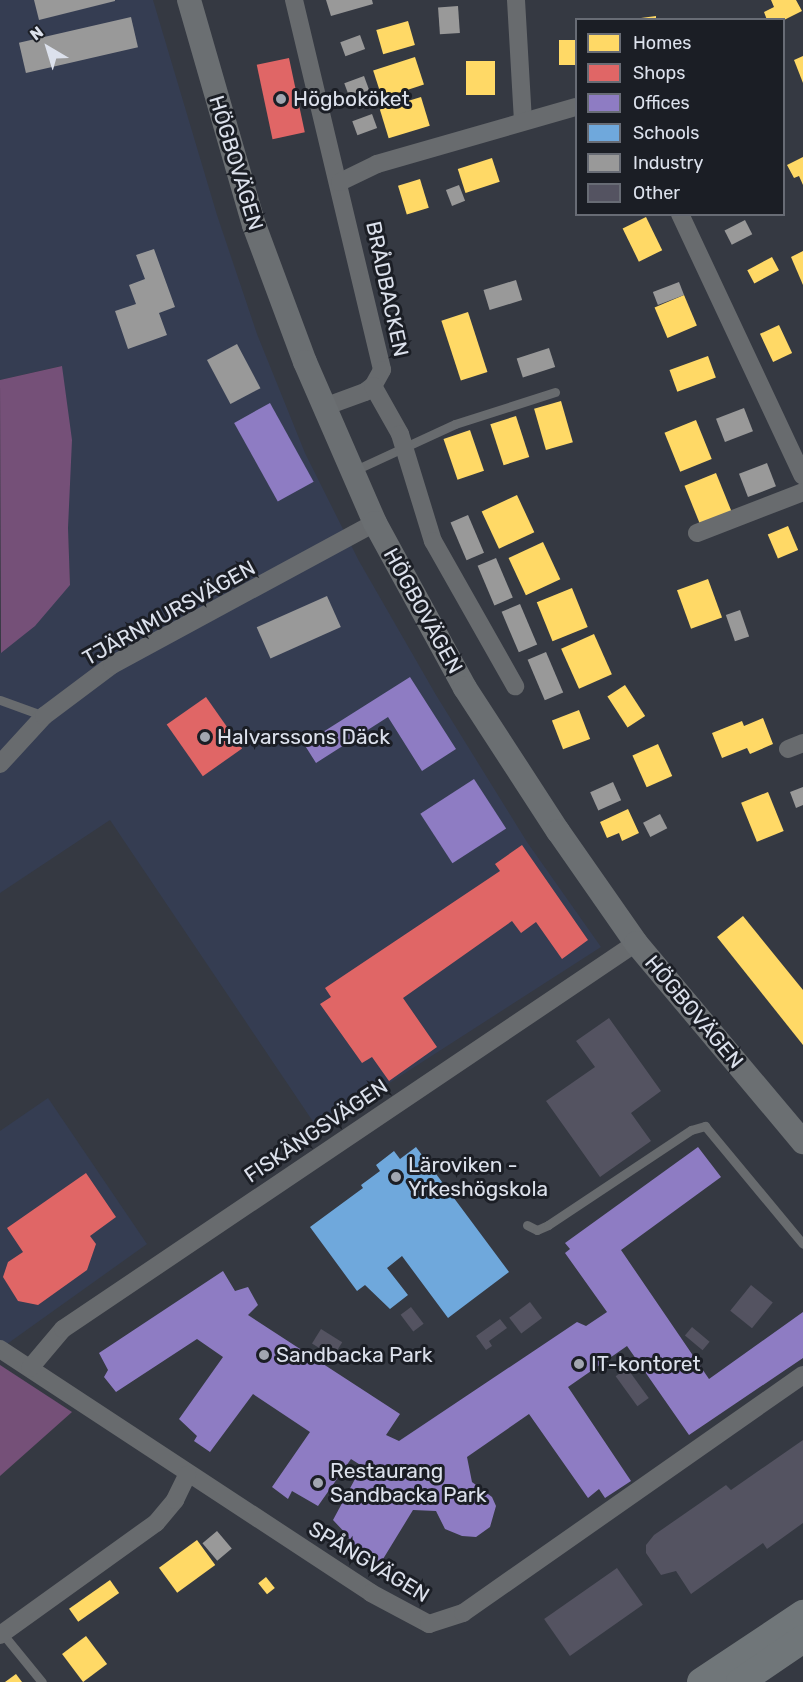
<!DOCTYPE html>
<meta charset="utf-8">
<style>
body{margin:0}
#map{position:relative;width:803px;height:1682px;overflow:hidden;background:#353942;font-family:Rubik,sans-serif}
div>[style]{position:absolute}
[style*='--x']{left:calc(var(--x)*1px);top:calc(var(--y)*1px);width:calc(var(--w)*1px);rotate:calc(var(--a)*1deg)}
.built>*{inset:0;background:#353d52}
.forest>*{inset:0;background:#755078}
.homes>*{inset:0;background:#ffd966;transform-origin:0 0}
.shops>*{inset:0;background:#e06666;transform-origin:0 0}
.offices>*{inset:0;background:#8e7cc3;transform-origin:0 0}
.schools>*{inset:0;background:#6fa8dc}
.industry>*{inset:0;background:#999;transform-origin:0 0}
.building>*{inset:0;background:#545361;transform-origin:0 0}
.service>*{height:9px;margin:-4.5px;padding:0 4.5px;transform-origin:4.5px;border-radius:4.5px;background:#686b6e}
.minor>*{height:18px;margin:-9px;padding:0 9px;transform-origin:9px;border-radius:9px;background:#686b6e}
.secondary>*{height:24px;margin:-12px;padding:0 12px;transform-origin:12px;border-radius:12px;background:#6b6f72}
.trunk>*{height:28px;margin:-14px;padding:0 14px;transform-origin:14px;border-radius:14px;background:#707679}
.dots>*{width:16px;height:16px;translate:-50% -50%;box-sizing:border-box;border:3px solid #1b1e25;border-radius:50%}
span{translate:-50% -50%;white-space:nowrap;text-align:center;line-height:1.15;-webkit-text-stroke:6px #1b1e25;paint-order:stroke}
.poi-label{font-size:21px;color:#dce1ec}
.left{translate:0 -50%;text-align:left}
.street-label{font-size:21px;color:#dce1ec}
.legend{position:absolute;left:575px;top:18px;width:210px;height:198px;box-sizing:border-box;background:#1b1e25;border:2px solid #686c75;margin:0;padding:8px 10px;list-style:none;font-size:18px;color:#dce1ec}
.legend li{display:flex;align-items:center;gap:12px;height:30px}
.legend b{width:30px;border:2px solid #686c75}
.north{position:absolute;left:18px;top:18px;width:60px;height:60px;-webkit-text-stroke:4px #1b1e25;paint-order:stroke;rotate:322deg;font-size:16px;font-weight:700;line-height:24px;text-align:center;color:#dce1ec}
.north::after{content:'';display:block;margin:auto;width:21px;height:27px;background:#dce1ec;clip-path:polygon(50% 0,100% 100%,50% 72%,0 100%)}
</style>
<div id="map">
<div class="built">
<div style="clip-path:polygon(0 0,153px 0,217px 215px,257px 334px,305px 453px,359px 561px,436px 695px,527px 842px,601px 947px,318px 1129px,110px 820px,0 893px,0 653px,70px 585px,61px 366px,0 380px)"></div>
<div style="clip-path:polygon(48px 1098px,147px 1244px,0 1349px,0 1131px)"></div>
</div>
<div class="forest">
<div style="clip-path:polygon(62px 366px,72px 440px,68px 528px,70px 585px,35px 626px,1px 653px,0 380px)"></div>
<div style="clip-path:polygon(0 1365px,72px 1412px,0 1476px)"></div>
</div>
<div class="homes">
<div style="clip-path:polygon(771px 0,796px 0,802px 11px,784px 20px,767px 20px,764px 12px,774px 7px)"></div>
<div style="clip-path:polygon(656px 16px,656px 20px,642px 20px,641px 18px)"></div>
<div style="left:408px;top:21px;width:25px;height:33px;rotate:74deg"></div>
<div style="left:576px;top:40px;width:25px;height:17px;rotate:90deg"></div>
<div style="clip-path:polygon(803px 56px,803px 83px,794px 60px)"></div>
<div style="left:415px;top:57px;width:29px;height:44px;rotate:72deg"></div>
<div style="left:466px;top:61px;width:29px;height:34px"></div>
<div style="left:421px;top:97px;width:30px;height:43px;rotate:73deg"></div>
<div style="clip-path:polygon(803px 157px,803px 185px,799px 176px,794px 178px,787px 165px)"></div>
<div style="left:492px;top:158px;width:25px;height:36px;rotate:72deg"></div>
<div style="left:420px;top:179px;width:30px;height:23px;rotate:73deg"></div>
<div style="left:646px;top:217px;width:37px;height:26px;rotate:64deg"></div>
<div style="clip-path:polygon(803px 251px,803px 285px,791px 257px)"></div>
<div style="left:772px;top:257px;width:15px;height:28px;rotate:62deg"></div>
<div style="left:684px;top:295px;width:33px;height:32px;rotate:67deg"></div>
<div style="left:468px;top:312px;width:63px;height:28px;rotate:72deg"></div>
<div style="left:779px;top:325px;width:31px;height:21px;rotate:65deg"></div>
<div style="left:708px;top:356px;width:23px;height:41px;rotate:70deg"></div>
<div style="left:561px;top:401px;width:43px;height:28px;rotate:74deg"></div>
<div style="left:516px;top:416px;width:43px;height:27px;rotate:72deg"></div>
<div style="left:696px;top:420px;width:42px;height:34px;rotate:68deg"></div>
<div style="left:470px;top:430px;width:43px;height:28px;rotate:71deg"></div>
<div style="left:716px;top:473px;width:42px;height:34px;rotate:68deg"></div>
<div style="left:517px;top:495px;width:41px;height:39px;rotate:65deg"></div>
<div style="left:788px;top:526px;width:26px;height:22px;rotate:67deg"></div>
<div style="left:543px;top:542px;width:41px;height:38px;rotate:65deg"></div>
<div style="left:708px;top:579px;width:41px;height:33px;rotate:70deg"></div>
<div style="left:572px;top:588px;width:42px;height:38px;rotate:68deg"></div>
<div style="left:594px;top:634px;width:44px;height:36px;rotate:66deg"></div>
<div style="left:625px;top:685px;width:37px;height:21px;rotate:57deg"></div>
<div style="left:579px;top:710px;width:31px;height:29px;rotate:69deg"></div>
<div style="clip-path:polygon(763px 718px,773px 744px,750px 754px,747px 748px,722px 758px,712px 733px,742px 721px,744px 726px)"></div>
<div style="left:658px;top:744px;width:35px;height:28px;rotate:66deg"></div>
<div style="left:768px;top:792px;width:42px;height:29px;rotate:68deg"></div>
<div style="clip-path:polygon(628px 809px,639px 833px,622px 841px,619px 833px,607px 838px,600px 822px)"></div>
<div style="clip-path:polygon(743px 916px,803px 990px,803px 1045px,717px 937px)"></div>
<div style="left:197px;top:1540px;width:31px;height:47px;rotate:54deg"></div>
<div style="left:266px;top:1577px;width:14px;height:10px;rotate:51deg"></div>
<div style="left:110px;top:1580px;width:16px;height:50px;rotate:55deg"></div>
<div style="left:86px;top:1636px;width:35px;height:30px;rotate:53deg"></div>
<div style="clip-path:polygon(16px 1674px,22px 1682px,5px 1682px)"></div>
</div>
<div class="shops">
<div style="left:289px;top:58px;width:76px;height:33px;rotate:78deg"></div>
<div style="left:206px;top:697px;width:63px;height:48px;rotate:55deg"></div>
<div style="clip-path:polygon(522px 845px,588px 940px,562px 959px,536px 922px,521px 933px,512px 921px,403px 998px,437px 1047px,389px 1081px,372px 1057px,362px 1063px,320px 1004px,331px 997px,325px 988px,500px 871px,495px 864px)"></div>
<div style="clip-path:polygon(86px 1173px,116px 1217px,90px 1236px,96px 1244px,87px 1270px,38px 1305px,18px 1301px,3px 1277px,8px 1262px,23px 1252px,7px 1228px)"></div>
</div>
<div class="offices">
<div style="left:270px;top:403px;width:90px;height:41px;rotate:61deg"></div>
<div style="clip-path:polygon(410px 677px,456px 749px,422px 771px,388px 717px,316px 763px,304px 744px)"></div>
<div style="left:474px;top:779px;width:59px;height:64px;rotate:57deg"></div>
<div style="clip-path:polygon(698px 1147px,721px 1177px,621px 1250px,709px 1379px,803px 1312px,803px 1358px,689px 1435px,627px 1346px,568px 1387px,631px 1481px,605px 1498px,599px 1489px,588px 1498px,529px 1414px,467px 1457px,472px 1482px,492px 1497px,496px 1506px,490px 1527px,476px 1537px,462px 1536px,445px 1529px,436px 1511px,413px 1510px,380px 1564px,347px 1547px,349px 1537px,333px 1520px,362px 1466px,351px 1459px,318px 1506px,292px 1491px,288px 1499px,272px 1487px,310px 1432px,253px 1394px,210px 1452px,194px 1441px,197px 1436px,179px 1419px,223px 1357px,197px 1339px,116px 1392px,104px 1377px,108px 1370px,99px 1353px,223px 1271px,235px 1291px,248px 1287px,258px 1305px,248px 1315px,400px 1414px,386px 1435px,399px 1441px,577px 1322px,586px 1326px,607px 1312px,565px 1253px,570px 1249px,565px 1243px)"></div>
</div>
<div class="schools">
<div style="clip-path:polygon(416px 1147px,509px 1272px,448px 1318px,402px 1256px,387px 1268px,408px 1295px,390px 1309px,365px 1285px,357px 1291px,310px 1227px,363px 1188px,361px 1185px,380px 1171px,376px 1165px,394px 1151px,400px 1159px)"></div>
</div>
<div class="industry">
<div style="clip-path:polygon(34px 0,115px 0,115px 1px,39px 20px)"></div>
<div style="clip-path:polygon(326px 0,372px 0,373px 4px,331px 16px)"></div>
<div style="left:458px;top:6px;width:27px;height:20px;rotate:86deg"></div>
<div style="left:131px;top:17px;width:31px;height:115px;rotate:77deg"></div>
<div style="left:360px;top:35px;width:15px;height:21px;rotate:70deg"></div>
<div style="left:364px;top:76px;width:15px;height:21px;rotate:70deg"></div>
<div style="left:372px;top:114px;width:15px;height:21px;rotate:70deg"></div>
<div style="left:459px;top:185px;width:17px;height:14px;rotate:69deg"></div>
<div style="left:745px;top:220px;width:16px;height:23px;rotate:63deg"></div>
<div style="clip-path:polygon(154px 249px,175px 307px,159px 313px,167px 335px,128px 349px,115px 311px,136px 304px,129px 285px,145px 279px,136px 255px)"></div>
<div style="left:516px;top:280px;width:21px;height:34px;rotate:73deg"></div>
<div style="left:679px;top:282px;width:14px;height:28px;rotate:69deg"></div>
<div style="left:237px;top:344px;width:50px;height:34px;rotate:62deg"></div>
<div style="left:549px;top:348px;width:20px;height:34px;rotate:72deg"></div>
<div style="left:744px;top:408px;width:25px;height:30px;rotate:69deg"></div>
<div style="left:767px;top:463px;width:25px;height:30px;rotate:69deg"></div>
<div style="left:468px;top:515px;width:41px;height:19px;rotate:67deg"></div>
<div style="left:496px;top:558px;width:43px;height:20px;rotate:67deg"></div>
<div style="left:327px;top:596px;width:34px;height:77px;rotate:66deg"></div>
<div style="left:520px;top:604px;width:44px;height:20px;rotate:67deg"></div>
<div style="left:740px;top:610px;width:28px;height:15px;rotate:71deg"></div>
<div style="left:546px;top:652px;width:44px;height:20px;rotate:67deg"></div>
<div style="left:613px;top:782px;width:20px;height:25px;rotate:66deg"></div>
<div style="clip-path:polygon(803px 787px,803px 805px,796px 808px,790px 792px)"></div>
<div style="left:660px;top:814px;width:16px;height:19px;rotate:63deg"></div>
<div style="left:217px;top:1531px;width:23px;height:19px;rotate:50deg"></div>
</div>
<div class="building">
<div style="clip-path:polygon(609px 1018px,661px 1091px,631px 1113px,651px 1141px,600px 1177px,546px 1101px,595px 1067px,576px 1041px)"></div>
<div style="left:751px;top:1285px;width:28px;height:33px;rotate:39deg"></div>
<div style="left:530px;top:1302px;width:20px;height:26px;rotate:53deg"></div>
<div style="left:411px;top:1307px;width:21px;height:13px;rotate:53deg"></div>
<div style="clip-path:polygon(500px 1319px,507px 1328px,489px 1341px,492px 1346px,486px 1350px,476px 1336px)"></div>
<div style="left:692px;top:1327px;width:23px;height:11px;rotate:40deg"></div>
<div style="left:321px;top:1329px;width:25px;height:17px;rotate:32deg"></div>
<div style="left:627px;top:1368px;width:37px;height:14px;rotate:54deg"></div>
<div style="clip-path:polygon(803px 1440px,803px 1523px,767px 1549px,763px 1543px,691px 1594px,676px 1571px,661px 1575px,646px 1553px,646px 1545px,654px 1535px,726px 1485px,731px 1490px)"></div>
<div style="left:617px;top:1568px;width:45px;height:89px;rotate:55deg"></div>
</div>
<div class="service">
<div style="--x:353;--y:471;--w:112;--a:-24.7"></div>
<div style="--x:455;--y:424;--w:105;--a:-17.7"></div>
<div style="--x:0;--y:700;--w:47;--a:20"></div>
<div style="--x:527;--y:1225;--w:11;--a:27"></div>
<div style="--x:537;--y:1230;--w:12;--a:-24"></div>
<div style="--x:548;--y:1225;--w:172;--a:-33.6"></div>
<div style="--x:691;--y:1130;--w:15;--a:-16"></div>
<div style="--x:705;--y:1126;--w:153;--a:50.3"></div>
<div style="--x:2;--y:1633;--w:63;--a:50.8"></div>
</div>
<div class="minor">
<div style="--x:294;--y:0;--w:380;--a:76.6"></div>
<div style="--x:382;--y:370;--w:18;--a:119"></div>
<div style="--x:373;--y:386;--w:10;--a:143"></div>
<div style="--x:365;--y:392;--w:44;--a:159.9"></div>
<div style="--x:516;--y:0;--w:121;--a:86.7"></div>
<div style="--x:340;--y:182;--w:41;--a:-25.9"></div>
<div style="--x:377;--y:164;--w:207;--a:-16"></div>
<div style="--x:680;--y:214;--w:289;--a:64.9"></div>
<div style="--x:373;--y:386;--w:55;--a:60.6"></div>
<div style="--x:400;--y:434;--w:112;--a:72.9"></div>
<div style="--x:433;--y:541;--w:167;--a:60.5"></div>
<div style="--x:697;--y:533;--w:114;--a:-21.1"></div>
<div style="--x:788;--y:749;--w:16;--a:-22"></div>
<div style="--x:0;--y:764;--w:65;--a:-47.5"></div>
<div style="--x:44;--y:716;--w:85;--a:-36.9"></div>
<div style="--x:112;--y:665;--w:299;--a:-28.4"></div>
<div style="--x:0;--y:1349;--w:444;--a:33.3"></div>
<div style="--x:371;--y:1593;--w:66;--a:28.1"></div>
<div style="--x:429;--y:1624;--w:36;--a:-18"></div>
<div style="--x:463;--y:1613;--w:415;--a:-35"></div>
<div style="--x:30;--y:1368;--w:51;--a:-49.8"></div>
<div style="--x:63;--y:1329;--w:691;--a:-33.97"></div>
<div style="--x:0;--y:1635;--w:192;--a:-35.7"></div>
<div style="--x:156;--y:1523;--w:30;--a:-50"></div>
<div style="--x:175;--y:1500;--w:28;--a:-64"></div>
</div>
<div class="secondary">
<div style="--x:189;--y:0;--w:234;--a:73.9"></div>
<div style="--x:254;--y:225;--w:146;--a:69.6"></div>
<div style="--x:305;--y:362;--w:176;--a:66.5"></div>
<div style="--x:375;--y:523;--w:188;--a:61.4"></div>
<div style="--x:465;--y:688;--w:171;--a:57"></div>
<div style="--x:558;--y:831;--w:136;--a:55.1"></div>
<div style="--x:636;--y:943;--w:260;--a:50"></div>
</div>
<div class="trunk">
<div style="--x:701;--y:1682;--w:123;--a:-33.7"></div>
<div style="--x:740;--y:1682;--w:76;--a:-34.3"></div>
</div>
<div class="dots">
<div style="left:281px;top:99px;background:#a2a6b0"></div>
<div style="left:205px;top:737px;background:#a2a6b0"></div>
<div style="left:396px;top:1177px;background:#a2a6b0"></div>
<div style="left:264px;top:1355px;background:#a2a6b0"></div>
<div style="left:579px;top:1364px;background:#a2a6b0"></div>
<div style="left:318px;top:1483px;background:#a2a6b0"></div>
</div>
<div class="poi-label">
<span class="left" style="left:293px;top:99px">Högboköket</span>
<span class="left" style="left:217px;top:737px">Halvarssons Däck</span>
<span class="left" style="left:408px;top:1177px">Läroviken -<br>Yrkeshögskola</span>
<span class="left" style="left:276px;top:1355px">Sandbacka Park</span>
<span class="left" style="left:591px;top:1364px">IT-kontoret</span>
<span class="left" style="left:330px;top:1483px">Restaurang<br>Sandbacka Park</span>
</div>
<div class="street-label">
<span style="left:236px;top:163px;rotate:73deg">HÖGBOVÄGEN</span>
<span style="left:387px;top:289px;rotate:78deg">BRÅDBACKEN</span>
<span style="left:423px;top:611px;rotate:61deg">HÖGBOVÄGEN</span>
<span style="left:169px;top:613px;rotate:-29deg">TJÄRNMURSVÄGEN</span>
<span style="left:694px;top:1012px;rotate:50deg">HÖGBOVÄGEN</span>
<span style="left:316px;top:1131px;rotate:-34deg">FISKÄNGSVÄGEN</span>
<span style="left:369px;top:1562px;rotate:31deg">SPÅNGVÄGEN</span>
</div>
<ul class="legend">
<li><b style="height:16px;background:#ffd966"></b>Homes</li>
<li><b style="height:16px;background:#e06666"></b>Shops</li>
<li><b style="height:16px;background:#8e7cc3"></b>Offices</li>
<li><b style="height:16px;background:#6fa8dc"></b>Schools</li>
<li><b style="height:16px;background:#999"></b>Industry</li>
<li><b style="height:16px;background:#545361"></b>Other</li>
</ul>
<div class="north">N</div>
</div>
